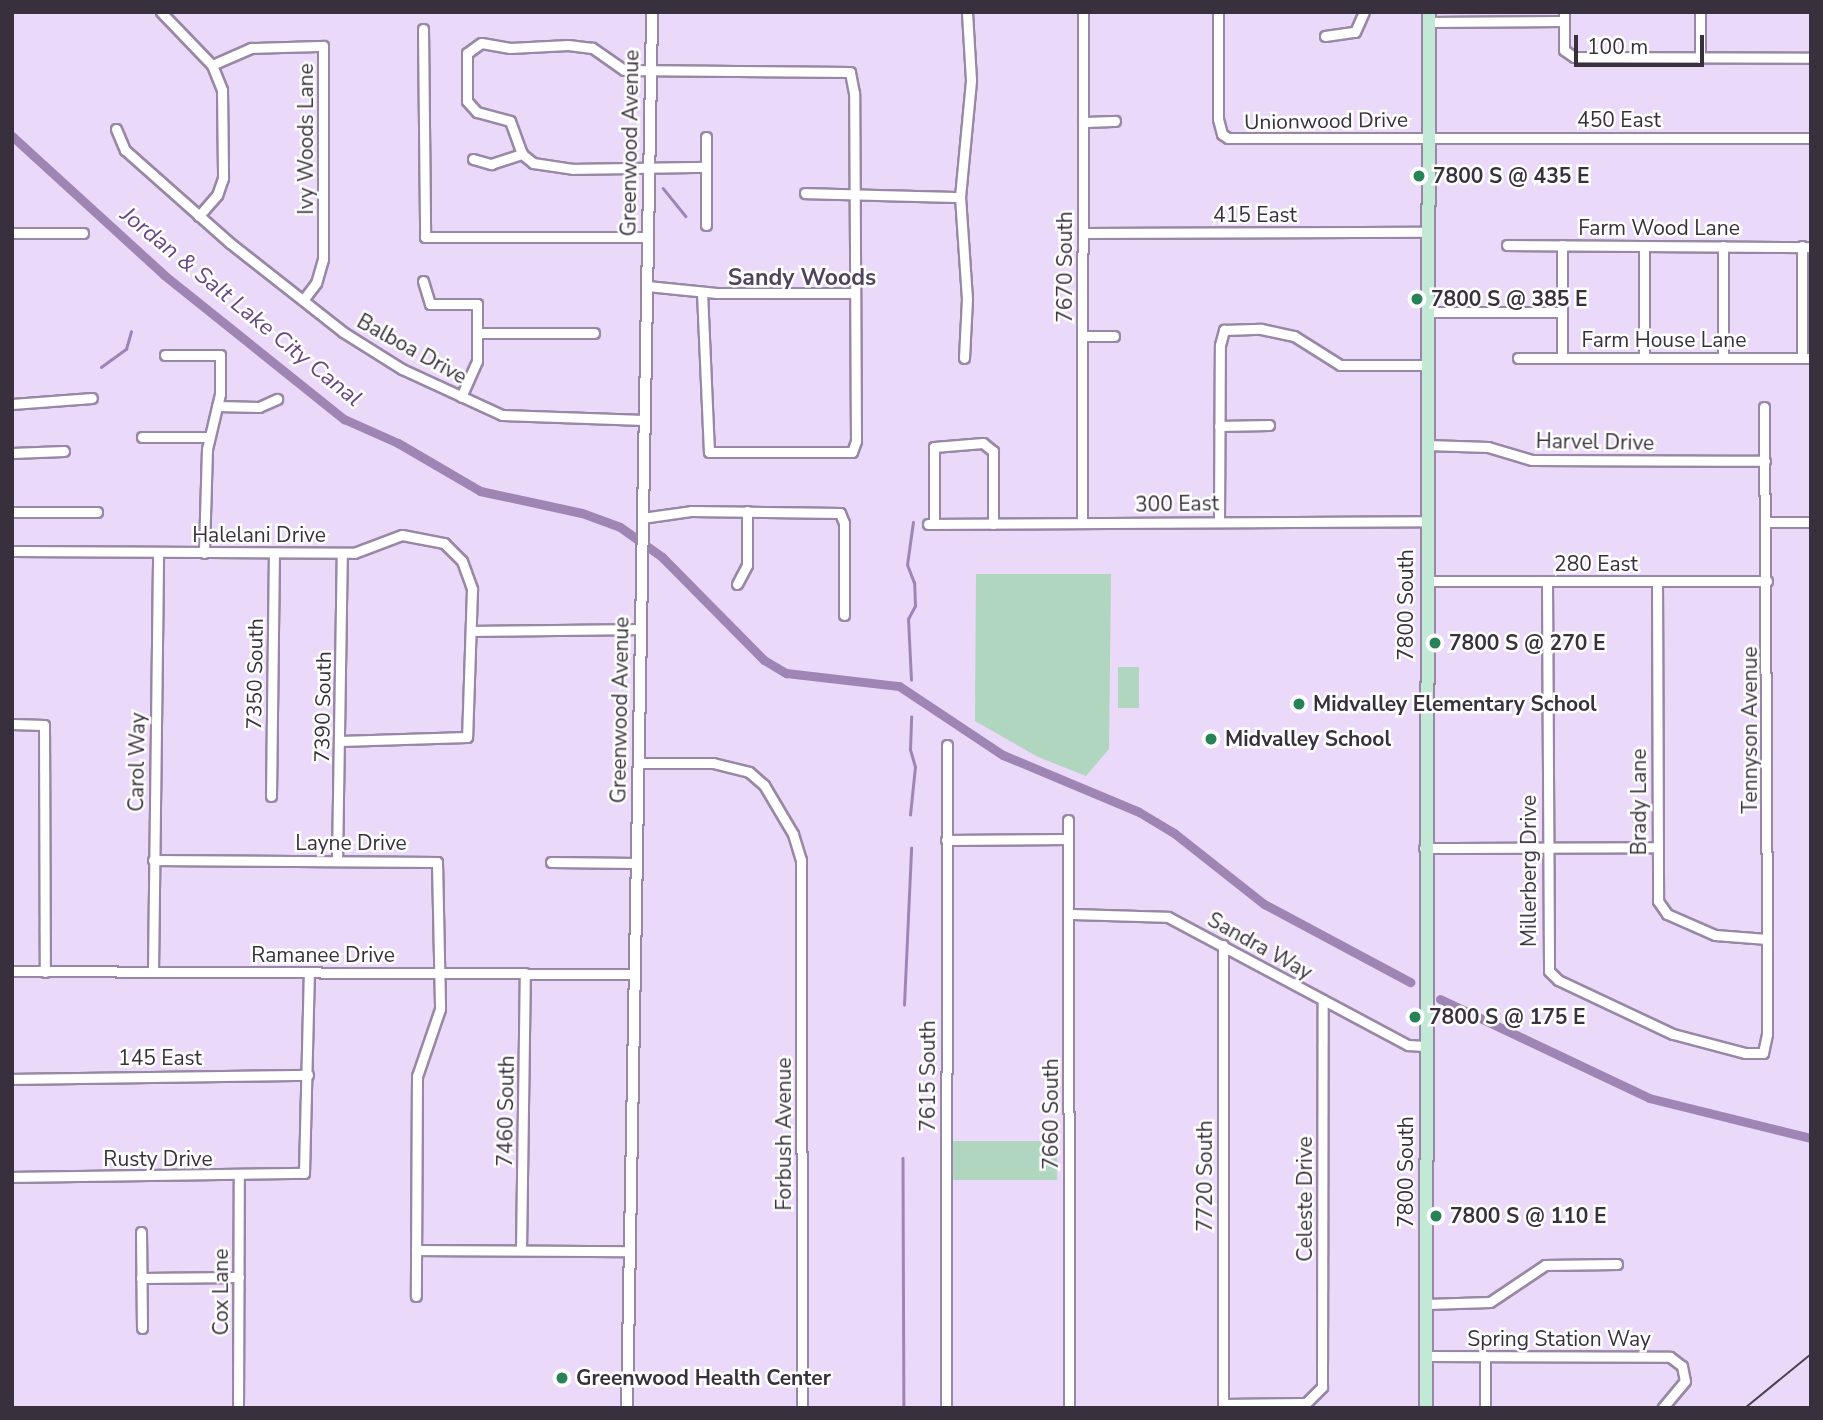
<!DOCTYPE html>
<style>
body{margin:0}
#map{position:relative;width:1823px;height:1420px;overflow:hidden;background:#ead9f9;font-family:"Nunito Sans",sans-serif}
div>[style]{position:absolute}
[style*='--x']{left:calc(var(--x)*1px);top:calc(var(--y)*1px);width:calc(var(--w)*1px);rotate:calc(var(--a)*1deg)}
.green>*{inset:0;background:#b0d6bf;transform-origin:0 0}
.stream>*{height:2.5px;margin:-1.25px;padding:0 1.25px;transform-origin:1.25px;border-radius:1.25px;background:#9f85b4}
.canal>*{height:9px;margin:-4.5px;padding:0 4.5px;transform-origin:4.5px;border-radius:4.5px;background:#9f85b4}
.roads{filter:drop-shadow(2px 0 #9888a5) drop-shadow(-2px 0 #9888a5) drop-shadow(0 2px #9888a5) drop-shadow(0 -2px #9888a5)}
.minor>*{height:9px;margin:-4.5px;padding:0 4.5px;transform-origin:4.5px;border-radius:4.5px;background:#fff}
.tertiary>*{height:10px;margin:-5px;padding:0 5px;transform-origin:5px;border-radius:5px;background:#fff}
.secondary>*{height:12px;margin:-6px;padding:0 6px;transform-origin:6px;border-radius:6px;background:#c2e8d6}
.tram>*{height:2px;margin:-1px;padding:0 1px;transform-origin:1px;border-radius:1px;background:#4a4250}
.dots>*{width:19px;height:19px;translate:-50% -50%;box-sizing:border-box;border:4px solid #fff;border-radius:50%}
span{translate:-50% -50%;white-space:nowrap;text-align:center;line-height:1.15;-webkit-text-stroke:5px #fff;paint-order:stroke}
.street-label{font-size:21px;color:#38313d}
.poi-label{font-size:21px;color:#38313d;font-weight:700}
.left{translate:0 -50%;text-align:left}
.neighbourhood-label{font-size:23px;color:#52435d;font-weight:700}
.water-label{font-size:23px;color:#694683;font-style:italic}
.frame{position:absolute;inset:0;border:14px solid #38313d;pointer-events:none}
.scale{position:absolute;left:1574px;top:35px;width:130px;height:32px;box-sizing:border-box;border:4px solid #38313d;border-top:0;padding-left:9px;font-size:21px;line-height:24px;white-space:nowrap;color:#38313d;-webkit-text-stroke:5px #fff;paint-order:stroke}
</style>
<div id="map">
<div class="green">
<div style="clip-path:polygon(976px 574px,1111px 574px,1109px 749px,1086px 776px,1038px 757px,975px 721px)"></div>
<div style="left:1118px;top:667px;width:21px;height:41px"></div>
<div style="left:1057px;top:1141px;width:39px;height:107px;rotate:90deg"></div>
</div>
<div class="stream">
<div style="--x:663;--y:188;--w:36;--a:51"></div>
<div style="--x:101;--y:367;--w:31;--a:-36"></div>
<div style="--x:126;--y:349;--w:18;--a:-74"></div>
<div style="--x:911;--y:680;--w:61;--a:-92.8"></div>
<div style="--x:908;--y:619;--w:15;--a:-62"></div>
<div style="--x:915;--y:606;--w:23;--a:-92"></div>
<div style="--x:914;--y:583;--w:19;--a:-111"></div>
<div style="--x:907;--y:565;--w:43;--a:-82.1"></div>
<div style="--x:910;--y:815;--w:48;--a:-84.1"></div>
<div style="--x:915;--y:767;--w:18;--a:-106"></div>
<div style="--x:910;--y:750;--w:33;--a:-88"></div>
<div style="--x:904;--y:1005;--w:157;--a:-87.4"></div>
<div style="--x:903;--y:1158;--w:250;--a:89.8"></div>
</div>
<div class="canal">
<div style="--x:12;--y:136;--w:206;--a:42.4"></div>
<div style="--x:164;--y:275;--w:231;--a:38.7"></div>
<div style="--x:344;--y:419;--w:59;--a:24"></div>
<div style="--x:398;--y:443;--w:95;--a:30.3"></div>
<div style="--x:480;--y:491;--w:104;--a:12.2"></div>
<div style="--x:582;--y:513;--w:40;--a:20.2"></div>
<div style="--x:620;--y:527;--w:52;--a:35.5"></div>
<div style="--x:662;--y:557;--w:145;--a:45.3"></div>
<div style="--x:764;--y:660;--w:26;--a:31"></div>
<div style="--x:786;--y:673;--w:114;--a:6.6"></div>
<div style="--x:899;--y:686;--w:125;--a:33.6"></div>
<div style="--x:1003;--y:755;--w:147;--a:22.7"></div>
<div style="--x:1139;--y:812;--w:41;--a:31"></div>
<div style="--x:1174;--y:833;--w:115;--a:38.3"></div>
<div style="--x:1264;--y:904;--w:166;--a:28.1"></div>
<div style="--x:1440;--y:999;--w:231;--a:25.3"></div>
<div style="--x:1649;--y:1098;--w:167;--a:13.9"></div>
</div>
<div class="roads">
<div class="minor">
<div style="--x:161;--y:12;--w:74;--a:46.1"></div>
<div style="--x:212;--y:65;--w:27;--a:68"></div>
<div style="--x:222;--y:90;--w:88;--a:89.3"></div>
<div style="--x:223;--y:178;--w:18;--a:109"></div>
<div style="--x:217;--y:195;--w:28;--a:131"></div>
<div style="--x:1218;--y:12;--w:107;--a:90"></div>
<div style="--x:1218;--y:119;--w:16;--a:75"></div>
<div style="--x:1222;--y:134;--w:7;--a:34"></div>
<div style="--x:1228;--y:138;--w:583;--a:0"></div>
<div style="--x:1564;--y:12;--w:38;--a:90"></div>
<div style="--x:1564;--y:50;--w:12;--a:35"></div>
<div style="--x:1574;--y:57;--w:237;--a:0.2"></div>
<div style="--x:1700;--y:12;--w:46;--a:90"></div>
<div style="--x:1429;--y:22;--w:135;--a:-0.4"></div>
<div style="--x:423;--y:29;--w:208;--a:89.4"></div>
<div style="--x:425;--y:237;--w:223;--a:0"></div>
<div style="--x:1325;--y:36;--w:30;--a:-8"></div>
<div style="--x:1355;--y:32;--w:22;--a:-66"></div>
<div style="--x:212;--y:65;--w:43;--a:-23.6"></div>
<div style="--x:251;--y:48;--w:72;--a:-1.6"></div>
<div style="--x:323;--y:46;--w:213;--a:90"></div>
<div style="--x:323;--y:259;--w:25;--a:106"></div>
<div style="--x:316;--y:283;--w:21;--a:127"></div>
<div style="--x:1083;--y:122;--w:32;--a:-2"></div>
<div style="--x:116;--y:129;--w:23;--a:67"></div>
<div style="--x:125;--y:150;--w:140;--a:41.5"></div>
<div style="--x:230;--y:243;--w:144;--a:38.2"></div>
<div style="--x:343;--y:332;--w:70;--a:32.1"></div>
<div style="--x:402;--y:369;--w:110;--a:24.7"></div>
<div style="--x:502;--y:415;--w:142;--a:2"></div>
<div style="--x:706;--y:137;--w:88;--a:90"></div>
<div style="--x:473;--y:159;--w:19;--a:16"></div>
<div style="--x:491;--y:164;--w:33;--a:-18"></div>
<div style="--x:805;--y:193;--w:155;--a:1.5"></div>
<div style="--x:12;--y:233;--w:71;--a:0"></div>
<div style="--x:1083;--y:233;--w:344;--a:-0.2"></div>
<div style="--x:1507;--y:245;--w:304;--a:0.4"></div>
<div style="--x:1723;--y:246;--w:112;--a:90"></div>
<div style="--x:1802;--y:246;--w:112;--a:90"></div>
<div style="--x:423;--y:281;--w:24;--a:73"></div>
<div style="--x:430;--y:304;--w:47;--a:0"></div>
<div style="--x:477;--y:304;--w:57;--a:90"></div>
<div style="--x:477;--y:361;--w:39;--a:114"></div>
<div style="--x:647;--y:286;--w:70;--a:5.7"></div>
<div style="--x:717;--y:293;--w:136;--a:0"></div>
<div style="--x:702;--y:292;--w:160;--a:87.5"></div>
<div style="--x:709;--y:452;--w:143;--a:0"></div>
<div style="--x:852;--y:452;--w:12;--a:-70"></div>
<div style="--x:856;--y:441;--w:348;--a:-90.3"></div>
<div style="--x:854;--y:93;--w:21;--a:-101"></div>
<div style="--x:850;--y:72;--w:226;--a:-179.5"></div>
<div style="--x:624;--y:70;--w:39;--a:-145"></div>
<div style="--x:592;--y:48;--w:24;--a:-173"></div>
<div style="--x:568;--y:45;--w:58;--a:177"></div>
<div style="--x:510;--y:48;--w:29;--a:-170"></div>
<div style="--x:481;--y:43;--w:17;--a:144"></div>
<div style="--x:467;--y:53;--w:48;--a:90"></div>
<div style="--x:467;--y:101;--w:15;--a:48"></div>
<div style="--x:477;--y:112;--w:34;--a:15"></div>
<div style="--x:510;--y:121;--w:35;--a:70"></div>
<div style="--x:522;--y:154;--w:14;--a:39"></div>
<div style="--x:533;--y:163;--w:40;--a:8.5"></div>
<div style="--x:573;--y:169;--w:133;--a:-0.9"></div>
<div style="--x:1427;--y:312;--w:135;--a:0"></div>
<div style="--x:477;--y:333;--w:117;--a:0"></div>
<div style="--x:1083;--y:336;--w:31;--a:0"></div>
<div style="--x:165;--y:355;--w:55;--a:0"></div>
<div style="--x:220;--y:355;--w:39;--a:90"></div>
<div style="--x:220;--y:394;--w:57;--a:103.3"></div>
<div style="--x:207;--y:449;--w:104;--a:91.7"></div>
<div style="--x:964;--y:358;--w:59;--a:-87.1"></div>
<div style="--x:967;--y:299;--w:102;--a:-93.9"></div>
<div style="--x:960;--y:197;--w:118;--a:-84.6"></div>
<div style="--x:971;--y:80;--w:68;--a:-93.4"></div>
<div style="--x:1518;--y:358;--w:293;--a:0"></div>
<div style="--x:1562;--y:358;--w:113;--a:-90"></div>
<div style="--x:1644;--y:358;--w:112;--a:-90"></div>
<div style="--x:12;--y:404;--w:80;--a:-4.3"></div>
<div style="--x:217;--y:406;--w:42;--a:1.4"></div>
<div style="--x:259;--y:407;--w:20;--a:-24"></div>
<div style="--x:1219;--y:426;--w:50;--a:-1.1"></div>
<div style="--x:142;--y:437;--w:66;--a:0"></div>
<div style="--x:1427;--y:445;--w:61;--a:1.9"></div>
<div style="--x:1488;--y:447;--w:46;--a:16.5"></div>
<div style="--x:1532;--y:460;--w:233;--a:0.2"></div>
<div style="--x:12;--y:453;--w:52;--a:-2.2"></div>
<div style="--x:12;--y:512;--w:85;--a:0"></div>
<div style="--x:642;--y:518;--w:49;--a:-8.1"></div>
<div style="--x:691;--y:511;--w:149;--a:0.8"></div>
<div style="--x:840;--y:513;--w:11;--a:68"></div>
<div style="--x:844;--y:523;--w:92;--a:90"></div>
<div style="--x:1219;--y:520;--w:175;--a:-89.7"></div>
<div style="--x:1220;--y:345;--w:16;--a:-75"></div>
<div style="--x:1224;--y:330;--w:37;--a:-2"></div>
<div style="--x:1261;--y:329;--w:34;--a:12"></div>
<div style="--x:1294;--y:336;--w:54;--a:32.2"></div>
<div style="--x:1340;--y:365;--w:87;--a:0"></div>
<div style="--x:1765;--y:522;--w:46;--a:0"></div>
<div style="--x:1082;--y:523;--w:511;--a:-89.89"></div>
<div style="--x:928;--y:524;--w:498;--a:-0.3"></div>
<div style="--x:934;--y:524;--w:77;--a:-90"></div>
<div style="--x:934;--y:447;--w:49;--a:-4.7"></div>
<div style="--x:983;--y:443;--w:13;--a:39"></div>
<div style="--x:993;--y:451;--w:73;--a:90"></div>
<div style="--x:12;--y:551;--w:342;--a:0.3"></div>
<div style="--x:354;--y:553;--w:51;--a:-20.6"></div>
<div style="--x:402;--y:535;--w:43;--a:10.8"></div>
<div style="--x:444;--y:543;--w:25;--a:45"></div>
<div style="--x:462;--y:561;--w:30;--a:70"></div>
<div style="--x:472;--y:589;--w:148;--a:91.9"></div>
<div style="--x:467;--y:737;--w:127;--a:178.2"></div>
<div style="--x:1426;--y:581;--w:341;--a:0"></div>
<div style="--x:1547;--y:581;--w:390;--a:89.7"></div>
<div style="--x:1549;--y:971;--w:13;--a:45"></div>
<div style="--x:1558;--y:980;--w:127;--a:25.2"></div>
<div style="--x:1673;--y:1034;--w:74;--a:14.8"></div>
<div style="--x:1745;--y:1053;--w:18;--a:0"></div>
<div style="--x:1763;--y:1053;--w:19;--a:-78"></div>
<div style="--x:1767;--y:1034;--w:95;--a:-90"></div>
<div style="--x:1767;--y:939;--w:532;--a:-90.32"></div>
<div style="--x:1657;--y:581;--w:320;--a:89.8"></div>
<div style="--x:1658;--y:901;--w:16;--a:55"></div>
<div style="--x:1667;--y:914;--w:52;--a:23.6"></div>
<div style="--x:1715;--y:935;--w:52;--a:4.4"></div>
<div style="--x:737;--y:584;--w:21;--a:-62"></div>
<div style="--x:747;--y:565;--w:54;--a:-90"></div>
<div style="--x:472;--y:631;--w:168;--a:-0.7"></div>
<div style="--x:12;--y:724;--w:32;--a:2"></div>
<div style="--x:44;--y:725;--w:247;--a:89.8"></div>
<div style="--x:638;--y:763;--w:75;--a:0"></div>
<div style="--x:713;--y:763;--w:37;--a:14"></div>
<div style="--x:749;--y:772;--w:20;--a:41"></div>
<div style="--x:764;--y:785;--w:57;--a:59.4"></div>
<div style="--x:793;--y:834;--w:27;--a:73"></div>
<div style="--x:801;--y:860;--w:548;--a:89.9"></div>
<div style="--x:271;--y:796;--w:243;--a:-89.3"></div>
<div style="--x:1068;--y:820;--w:588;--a:89.9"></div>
<div style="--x:946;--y:840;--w:122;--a:-0.5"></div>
<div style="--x:1424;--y:848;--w:233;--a:-0.2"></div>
<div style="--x:153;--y:860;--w:284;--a:0.4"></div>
<div style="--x:437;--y:862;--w:147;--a:88.8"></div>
<div style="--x:440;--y:1009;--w:71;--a:108.9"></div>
<div style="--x:417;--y:1076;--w:220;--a:90.3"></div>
<div style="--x:337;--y:861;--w:308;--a:-89.1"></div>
<div style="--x:551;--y:862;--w:85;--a:0.7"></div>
<div style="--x:1068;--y:914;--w:100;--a:1.7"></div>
<div style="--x:1168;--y:917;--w:272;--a:28.1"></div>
<div style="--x:1408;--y:1045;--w:17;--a:3"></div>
<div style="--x:1223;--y:945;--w:463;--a:90"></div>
<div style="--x:12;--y:971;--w:622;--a:0.28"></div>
<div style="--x:153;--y:972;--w:420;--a:-89.3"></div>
<div style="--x:12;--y:1079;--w:296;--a:-0.8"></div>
<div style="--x:12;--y:1177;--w:292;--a:-0.8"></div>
<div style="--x:304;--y:1173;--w:201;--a:-88.6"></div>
<div style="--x:141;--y:1232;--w:96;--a:89.4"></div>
<div style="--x:416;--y:1250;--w:213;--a:0.3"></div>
<div style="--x:521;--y:1250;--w:277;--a:-89.2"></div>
<div style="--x:141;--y:1278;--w:98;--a:-0.6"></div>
<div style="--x:1426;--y:1304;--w:64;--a:-1.8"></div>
<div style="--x:1490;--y:1302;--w:66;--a:-33.9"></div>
<div style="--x:1545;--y:1265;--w:72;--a:-0.8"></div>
<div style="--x:1426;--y:1356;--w:244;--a:0.2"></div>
<div style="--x:1670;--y:1357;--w:15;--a:37"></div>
<div style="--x:1682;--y:1366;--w:15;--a:79"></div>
<div style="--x:1685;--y:1381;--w:35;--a:130"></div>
<div style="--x:1485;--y:1356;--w:52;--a:90"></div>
<div style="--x:1223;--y:1404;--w:83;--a:-0.7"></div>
<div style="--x:1306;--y:1403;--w:23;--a:-45"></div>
<div style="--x:1322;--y:1387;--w:387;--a:-89.9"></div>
<div style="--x:238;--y:1408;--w:232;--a:-89.8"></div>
<div style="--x:946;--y:1408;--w:663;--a:-89.91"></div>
</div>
<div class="tertiary">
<div style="--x:627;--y:1408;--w:1396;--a:-88.97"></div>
</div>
<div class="secondary">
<div style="--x:1426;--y:1408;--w:1396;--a:-89.88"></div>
</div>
</div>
<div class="tram">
<div style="--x:1745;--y:1408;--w:85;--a:-39.3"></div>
</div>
<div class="dots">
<div style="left:1419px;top:176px;background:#278257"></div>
<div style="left:1417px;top:299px;background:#278257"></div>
<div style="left:1435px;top:643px;background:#278257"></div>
<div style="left:1299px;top:704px;background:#278257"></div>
<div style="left:1211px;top:739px;background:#278257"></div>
<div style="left:1415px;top:1017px;background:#278257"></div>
<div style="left:1436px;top:1216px;background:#278257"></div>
<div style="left:562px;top:1378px;background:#278257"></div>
</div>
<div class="street-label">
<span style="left:1619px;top:120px">450 East</span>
<span style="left:1326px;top:121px;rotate:-1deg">Unionwood Drive</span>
<span style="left:306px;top:139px;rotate:-90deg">Ivy Woods Lane</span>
<span style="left:630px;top:143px;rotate:-89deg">Greenwood Avenue</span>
<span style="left:1255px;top:215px">415 East</span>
<span style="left:1659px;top:228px">Farm Wood Lane</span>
<span style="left:1065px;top:267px;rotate:-90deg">7670 South</span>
<span style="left:1664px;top:340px">Farm House Lane</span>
<span style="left:412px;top:349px;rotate:29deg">Balboa Drive</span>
<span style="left:1595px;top:442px;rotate:1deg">Harvel Drive</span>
<span style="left:1177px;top:504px;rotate:-1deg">300 East</span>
<span style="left:259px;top:535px">Halelani Drive</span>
<span style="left:1596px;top:564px">280 East</span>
<span style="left:1406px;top:605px;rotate:-90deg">7800 South</span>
<span style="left:255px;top:674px;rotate:-89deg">7350 South</span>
<span style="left:323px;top:707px;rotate:-89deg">7390 South</span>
<span style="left:620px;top:710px;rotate:-89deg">Greenwood Avenue</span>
<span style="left:1750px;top:730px;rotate:-90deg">Tennyson Avenue</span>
<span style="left:137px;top:762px;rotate:-89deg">Carol Way</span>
<span style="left:1639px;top:802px;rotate:-90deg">Brady Lane</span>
<span style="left:351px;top:843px">Layne Drive</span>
<span style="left:1529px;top:871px;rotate:-90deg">Millerberg Drive</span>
<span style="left:1260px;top:946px;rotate:29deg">Sandra Way</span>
<span style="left:323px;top:955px">Ramanee Drive</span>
<span style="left:160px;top:1058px">145 East</span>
<span style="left:928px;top:1076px;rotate:-90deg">7615 South</span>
<span style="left:506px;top:1111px;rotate:-89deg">7460 South</span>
<span style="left:1051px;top:1114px;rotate:-90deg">7660 South</span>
<span style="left:784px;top:1134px;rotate:-90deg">Forbush Avenue</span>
<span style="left:158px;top:1159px">Rusty Drive</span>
<span style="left:1406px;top:1172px;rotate:-90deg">7800 South</span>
<span style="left:1205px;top:1176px;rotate:-90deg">7720 South</span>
<span style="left:1305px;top:1199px;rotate:-90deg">Celeste Drive</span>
<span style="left:221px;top:1292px;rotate:-90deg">Cox Lane</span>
<span style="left:1559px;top:1339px">Spring Station Way</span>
</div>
<div class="poi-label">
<span class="left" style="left:1433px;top:176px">7800 S @ 435 E</span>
<span class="left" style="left:1431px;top:299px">7800 S @ 385 E</span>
<span class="left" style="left:1449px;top:643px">7800 S @ 270 E</span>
<span class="left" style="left:1313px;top:704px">Midvalley Elementary School</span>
<span class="left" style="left:1225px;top:739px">Midvalley School</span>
<span class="left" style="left:1429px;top:1017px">7800 S @ 175 E</span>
<span class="left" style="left:1450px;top:1216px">7800 S @ 110 E</span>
<span class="left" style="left:576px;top:1378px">Greenwood Health Center</span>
</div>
<div class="neighbourhood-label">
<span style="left:802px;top:278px">Sandy Woods</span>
</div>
<div class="water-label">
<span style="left:241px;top:307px;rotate:39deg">Jordan &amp; Salt Lake City Canal</span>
</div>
<div class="frame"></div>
<div class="scale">100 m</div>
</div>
